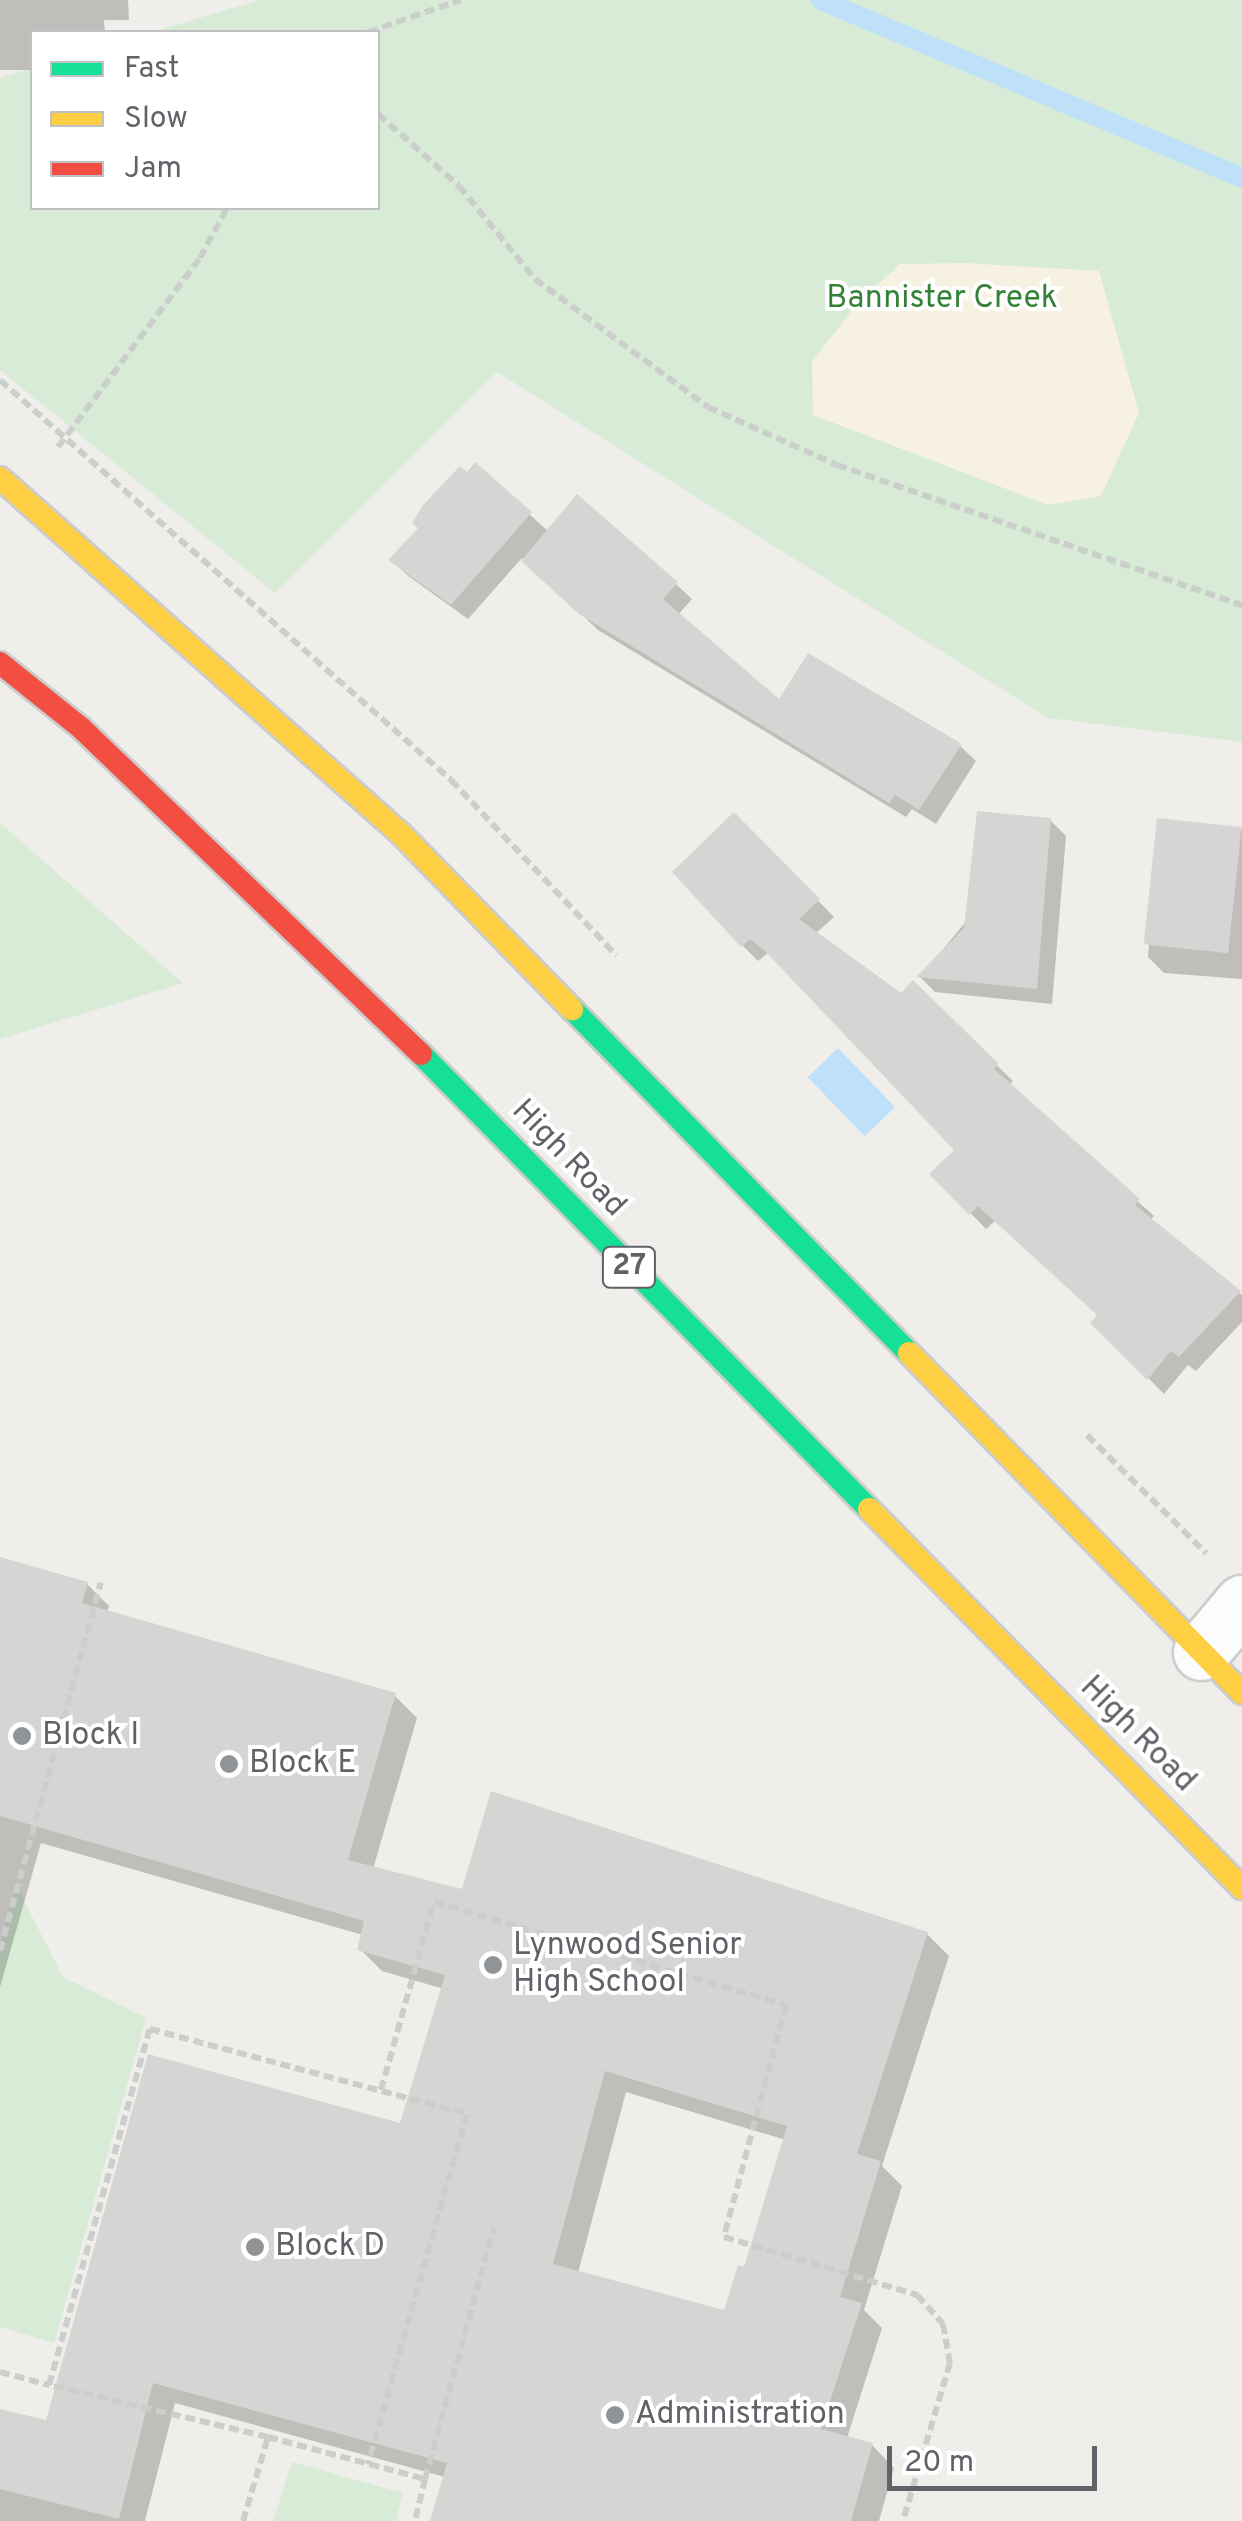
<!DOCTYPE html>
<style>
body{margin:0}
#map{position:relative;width:1242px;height:2521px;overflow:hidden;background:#efeeea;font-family:Overpass,sans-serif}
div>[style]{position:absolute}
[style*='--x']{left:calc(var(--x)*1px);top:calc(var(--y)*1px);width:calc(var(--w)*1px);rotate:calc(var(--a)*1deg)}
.green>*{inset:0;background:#d8ebd6}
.sand>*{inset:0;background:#f6f1e1}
.water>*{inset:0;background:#bfe0f9;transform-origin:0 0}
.shadow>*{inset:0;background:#0003}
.stream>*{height:20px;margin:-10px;padding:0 10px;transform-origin:10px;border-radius:10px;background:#bfe0f9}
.building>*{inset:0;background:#d6d5d3;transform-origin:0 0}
.path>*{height:6px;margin-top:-3px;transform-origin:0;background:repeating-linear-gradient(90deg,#cacfcc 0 10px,transparent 0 15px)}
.roads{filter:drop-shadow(2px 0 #cbcccc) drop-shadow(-2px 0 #cbcccc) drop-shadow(0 2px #cbcccc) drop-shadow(0 -2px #cbcccc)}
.street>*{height:55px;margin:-27.5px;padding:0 27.5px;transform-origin:27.5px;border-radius:27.5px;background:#fdfcfc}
.fast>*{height:22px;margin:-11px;padding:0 11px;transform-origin:11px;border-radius:11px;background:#16e098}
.slow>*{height:22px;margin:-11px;padding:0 11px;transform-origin:11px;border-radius:11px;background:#ffcf43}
.jam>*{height:22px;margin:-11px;padding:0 11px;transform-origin:11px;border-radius:11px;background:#f24e42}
.dots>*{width:28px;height:28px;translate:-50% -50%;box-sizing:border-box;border:5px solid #fff;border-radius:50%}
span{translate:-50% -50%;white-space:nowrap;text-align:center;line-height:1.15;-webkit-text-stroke:8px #fff;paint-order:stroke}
.shield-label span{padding:2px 8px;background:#fff;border:2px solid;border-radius:8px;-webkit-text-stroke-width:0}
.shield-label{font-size:30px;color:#5f6368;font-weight:700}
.park-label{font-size:32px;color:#348238}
.street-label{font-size:32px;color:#5f6368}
.poi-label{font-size:32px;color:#5f6368}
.left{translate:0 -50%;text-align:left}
.legend{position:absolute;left:30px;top:30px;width:350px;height:180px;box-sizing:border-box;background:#fff;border:2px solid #bfc1c3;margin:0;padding:12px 18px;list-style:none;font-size:30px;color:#5f6368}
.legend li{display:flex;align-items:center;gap:20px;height:50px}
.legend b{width:50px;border:2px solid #bfc1c3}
.scale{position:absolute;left:887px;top:2446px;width:210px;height:45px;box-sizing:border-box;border:5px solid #5f6368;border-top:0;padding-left:12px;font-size:30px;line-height:35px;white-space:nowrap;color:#5f6368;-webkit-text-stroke:8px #fff;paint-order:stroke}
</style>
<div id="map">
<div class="green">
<div style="clip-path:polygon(260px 0,1242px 0,1242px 742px,1048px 718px,497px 372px,275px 593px,0 370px,0 78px,32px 68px,32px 208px,378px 208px,378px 32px,152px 32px)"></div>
<div style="clip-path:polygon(0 823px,183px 983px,0 1039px)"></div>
<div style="clip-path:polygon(17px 1887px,63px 1977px,146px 2018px,54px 2343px,0 2327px,0 1946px)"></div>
<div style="clip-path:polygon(292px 2462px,403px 2493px,396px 2521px,273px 2521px)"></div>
</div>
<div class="sand">
<div style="clip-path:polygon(965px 263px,1099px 271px,1139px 413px,1101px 496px,1048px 505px,813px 415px,812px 362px,856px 305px,900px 264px)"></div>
</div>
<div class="water">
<div style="left:838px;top:1048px;width:82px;height:42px;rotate:46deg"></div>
</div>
<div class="shadow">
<div style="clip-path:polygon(0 0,128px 0,129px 20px,104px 20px,105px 32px,32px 32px,32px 70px,0 70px)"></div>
<div style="clip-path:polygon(475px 465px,549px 532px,676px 584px,692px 599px,678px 615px,780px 703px,960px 746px,976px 761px,936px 824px,912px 809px,906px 817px,598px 630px,522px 558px,468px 619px,407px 575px,391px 560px)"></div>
<div style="clip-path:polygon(734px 815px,834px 917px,815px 934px,901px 996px,913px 984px,1013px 1081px,1009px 1085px,1154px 1216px,1150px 1220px,1242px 1295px,1242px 1322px,1196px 1371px,1188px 1365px,1164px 1394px,1094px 1323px,1100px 1316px,996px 1220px,986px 1229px,932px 1174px,957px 1150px,768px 953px,758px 961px,742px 945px)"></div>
<div style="clip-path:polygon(1050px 820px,1066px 836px,1052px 1004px,935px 992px,920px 977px)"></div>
<div style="clip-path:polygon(1159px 821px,1242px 829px,1242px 979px,1164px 973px,1148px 957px)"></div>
<div style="clip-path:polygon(evenodd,0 1559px,87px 1584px,109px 1606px,107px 1613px,395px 1696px,417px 1718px,373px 1869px,464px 1892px,927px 1934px,949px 1956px,882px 2166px,902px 2186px,864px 2310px,882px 2328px,847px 2438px,872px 2445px,894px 2468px,879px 2521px,433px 2521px,445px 2477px,175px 2403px,145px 2521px,0 2521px,0 2411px,48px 2423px,402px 2126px,444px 1989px,382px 1971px,360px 1949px,363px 1935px,41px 1843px,0 1987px,0 1559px,626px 2092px,786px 2140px,746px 2270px,726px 2313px,578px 2273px,626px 2092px)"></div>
</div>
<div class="stream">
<div style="--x:821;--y:0;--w:457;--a:22.9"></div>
</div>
<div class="building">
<div style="clip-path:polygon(475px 462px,532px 512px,451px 605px,388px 560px,418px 528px,412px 523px,423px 505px,460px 466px,467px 472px)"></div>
<div style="clip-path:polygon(577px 494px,678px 582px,663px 599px,779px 699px,808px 653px,962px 744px,919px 810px,895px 795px,889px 803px,579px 614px,521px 561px)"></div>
<div style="clip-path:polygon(977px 811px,1051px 818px,1037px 989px,916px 977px,964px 928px)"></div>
<div style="clip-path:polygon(734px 812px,820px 899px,799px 919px,901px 993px,913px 980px,999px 1064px,994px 1069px,1140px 1199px,1135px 1205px,1241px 1291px,1179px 1357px,1171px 1351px,1147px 1380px,1090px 1323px,1097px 1315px,978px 1206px,969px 1215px,929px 1174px,954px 1150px,765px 951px,750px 939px,741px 947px,672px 872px)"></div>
<div style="left:1157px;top:818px;width:85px;height:127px;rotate:6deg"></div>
<div style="clip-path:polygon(evenodd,0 1557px,88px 1582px,82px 1603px,396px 1693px,348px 1860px,462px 1889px,491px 1791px,928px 1932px,857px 2154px,881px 2161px,840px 2297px,862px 2303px,821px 2429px,873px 2443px,851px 2521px,430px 2521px,447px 2463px,153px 2383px,119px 2519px,0 2489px,0 2409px,46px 2420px,148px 2054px,400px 2123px,445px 1975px,357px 1950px,364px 1921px,0 1816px,0 1557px,605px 2071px,787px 2126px,744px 2267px,738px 2265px,724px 2310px,553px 2264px,605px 2071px)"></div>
</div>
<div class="path">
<div style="--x:368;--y:32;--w:98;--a:-19"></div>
<div style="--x:378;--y:114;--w:108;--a:41.6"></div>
<div style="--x:459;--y:186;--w:120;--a:50.7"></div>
<div style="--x:535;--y:279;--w:215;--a:36.5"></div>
<div style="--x:708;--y:407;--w:141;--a:24.2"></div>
<div style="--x:837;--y:465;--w:429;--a:19.1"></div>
<div style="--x:0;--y:380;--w:603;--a:41.57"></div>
<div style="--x:451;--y:780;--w:241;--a:46.7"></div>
<div style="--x:58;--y:447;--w:236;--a:-53.1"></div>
<div style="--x:200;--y:258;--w:57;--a:-61.6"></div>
<div style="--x:1087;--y:1435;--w:168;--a:44.8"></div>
<div style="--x:0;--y:1951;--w:382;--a:-74.7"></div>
<div style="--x:381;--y:2090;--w:195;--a:-74.3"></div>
<div style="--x:434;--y:1902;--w:367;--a:16.3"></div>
<div style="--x:786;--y:2005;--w:240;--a:105"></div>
<div style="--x:724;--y:2237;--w:202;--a:16.7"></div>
<div style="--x:917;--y:2295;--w:39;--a:48"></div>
<div style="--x:943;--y:2324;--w:40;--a:80"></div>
<div style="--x:950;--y:2363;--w:165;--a:106.6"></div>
<div style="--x:0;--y:2372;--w:51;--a:14.9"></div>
<div style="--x:268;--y:2437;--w:225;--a:-166.6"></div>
<div style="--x:49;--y:2385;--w:370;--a:-74.2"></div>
<div style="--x:150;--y:2029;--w:328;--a:15"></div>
<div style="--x:467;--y:2114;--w:364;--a:105.8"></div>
<div style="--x:425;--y:2479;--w:261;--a:-74.7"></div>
<div style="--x:243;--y:2521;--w:88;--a:-73.4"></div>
<div style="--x:268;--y:2437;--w:163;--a:15"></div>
<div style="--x:425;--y:2479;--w:43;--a:103.4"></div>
</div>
<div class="roads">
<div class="street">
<div style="--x:1201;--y:1652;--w:64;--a:-50.1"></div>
</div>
<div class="fast">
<div style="--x:572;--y:1009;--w:482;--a:45.6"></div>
<div style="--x:421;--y:1054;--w:639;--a:45.44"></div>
</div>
<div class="slow">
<div style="--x:0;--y:478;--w:536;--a:41.6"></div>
<div style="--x:401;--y:834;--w:245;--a:45.7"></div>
<div style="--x:909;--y:1353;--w:476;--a:45.6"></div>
<div style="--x:869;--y:1509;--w:532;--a:45.46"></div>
</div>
<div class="jam">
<div style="--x:0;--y:663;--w:104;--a:38.7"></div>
<div style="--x:81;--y:728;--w:471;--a:43.8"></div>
</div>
</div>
<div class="dots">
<div style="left:22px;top:1736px;background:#919496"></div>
<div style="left:229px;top:1764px;background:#919496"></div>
<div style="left:493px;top:1965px;background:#919496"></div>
<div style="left:255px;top:2247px;background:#919496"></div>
<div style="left:615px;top:2415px;background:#919496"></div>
</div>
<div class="shield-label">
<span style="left:629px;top:1267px">27</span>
</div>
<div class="park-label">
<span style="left:942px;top:299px">Bannister Creek</span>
</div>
<div class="street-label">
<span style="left:568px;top:1159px;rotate:46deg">High Road</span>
<span style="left:1137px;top:1735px;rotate:45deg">High Road</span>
</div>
<div class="poi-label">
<span class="left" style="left:42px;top:1736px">Block I</span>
<span class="left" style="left:249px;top:1764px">Block E</span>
<span class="left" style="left:513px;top:1965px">Lynwood Senior<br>High School</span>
<span class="left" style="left:275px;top:2247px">Block D</span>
<span class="left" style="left:635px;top:2415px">Administration</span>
</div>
<ul class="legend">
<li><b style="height:12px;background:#16e098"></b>Fast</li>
<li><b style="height:12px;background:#ffcf43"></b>Slow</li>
<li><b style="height:12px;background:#f24e42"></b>Jam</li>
</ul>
<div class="scale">20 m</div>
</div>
